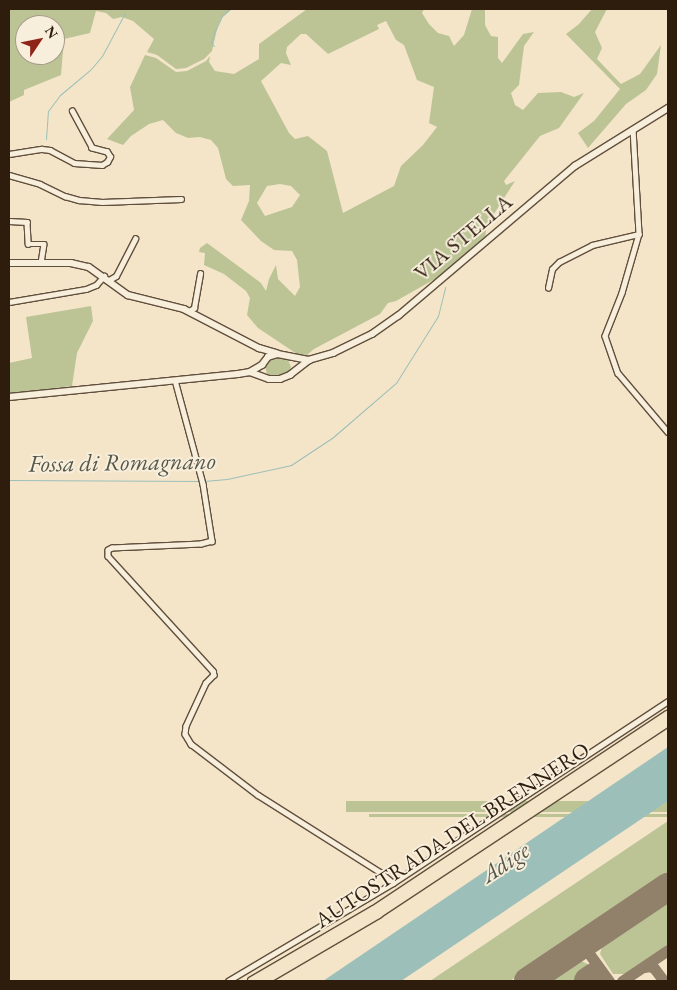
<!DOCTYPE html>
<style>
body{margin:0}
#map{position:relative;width:677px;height:990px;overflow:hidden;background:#f4e5c9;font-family:"EB Garamond",serif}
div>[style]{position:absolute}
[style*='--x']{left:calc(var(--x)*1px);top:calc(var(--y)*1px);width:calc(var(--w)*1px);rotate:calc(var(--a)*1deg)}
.green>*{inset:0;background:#bcc496;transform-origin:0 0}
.water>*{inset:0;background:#9cbfb9}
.stream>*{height:1px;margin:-0.5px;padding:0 0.5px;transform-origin:0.5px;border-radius:0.5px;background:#9cbfb9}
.taxiway>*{height:11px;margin:-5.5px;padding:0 5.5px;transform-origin:5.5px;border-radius:5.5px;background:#91816b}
.runway>*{height:28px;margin:-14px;padding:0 14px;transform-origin:14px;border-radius:14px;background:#91816b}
.roads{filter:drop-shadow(1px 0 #604f3c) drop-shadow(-1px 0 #604f3c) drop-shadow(0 1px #604f3c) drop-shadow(0 -1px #604f3c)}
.street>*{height:4.5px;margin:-2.25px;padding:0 2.25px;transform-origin:2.25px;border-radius:2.25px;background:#f8eedc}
.secondary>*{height:5.5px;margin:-2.75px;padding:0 2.75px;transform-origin:2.75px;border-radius:2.75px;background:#f8eedc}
.highway>*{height:8px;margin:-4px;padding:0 4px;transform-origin:4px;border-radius:4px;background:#f4e5c9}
span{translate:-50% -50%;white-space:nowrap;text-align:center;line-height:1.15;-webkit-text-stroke:4px #f8eedc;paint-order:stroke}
.street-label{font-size:22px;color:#2e1d0d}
.water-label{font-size:24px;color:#545649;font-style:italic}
.frame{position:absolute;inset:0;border:10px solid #2e1d0d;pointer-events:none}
.north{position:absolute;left:15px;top:15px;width:50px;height:50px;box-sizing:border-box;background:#f8eedc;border:1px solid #a79a89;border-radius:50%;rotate:56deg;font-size:14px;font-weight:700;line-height:20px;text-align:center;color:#2e1d0d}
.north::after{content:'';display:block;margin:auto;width:18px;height:22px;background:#8f2418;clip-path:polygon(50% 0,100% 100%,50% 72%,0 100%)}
</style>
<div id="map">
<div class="green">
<div style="clip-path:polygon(evenodd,9px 9px,232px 9px,223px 16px,218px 25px,212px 51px,204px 59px,186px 68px,176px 69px,157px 55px,147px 52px,154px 39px,133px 21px,122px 17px,113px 19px,106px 13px,96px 11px,90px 33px,64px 39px,61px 75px,24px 90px,24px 95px,9px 102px,9px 9px,25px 25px,55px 25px,55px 55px,25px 55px,25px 25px)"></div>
<div style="clip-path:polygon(evenodd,307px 9px,424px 9px,422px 13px,429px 24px,438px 33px,449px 36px,454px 46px,464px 35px,472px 9px,485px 9px,485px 25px,491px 36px,498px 37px,498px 58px,502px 63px,523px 34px,534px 32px,524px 46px,519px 85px,511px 93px,515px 105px,523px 110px,538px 93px,561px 92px,574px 97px,584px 93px,559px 128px,540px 136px,504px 181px,506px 185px,515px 181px,487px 225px,485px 238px,474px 250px,442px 275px,396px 301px,388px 303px,380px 314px,314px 349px,307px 355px,297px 354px,258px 328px,247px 315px,250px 298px,246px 291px,224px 274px,204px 265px,205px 253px,199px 252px,200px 248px,207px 243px,261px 283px,266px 291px,269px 279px,276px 265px,278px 279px,295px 296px,300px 287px,297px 260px,292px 251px,274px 250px,261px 241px,241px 220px,249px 201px,250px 185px,233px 186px,226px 179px,218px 148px,211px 140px,200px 137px,188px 138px,176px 133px,163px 120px,149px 124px,131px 136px,123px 145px,107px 139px,134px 110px,130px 87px,145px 55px,156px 58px,176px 72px,187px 71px,206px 61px,210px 56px,209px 62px,215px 71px,234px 74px,259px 59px,259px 44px,307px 9px,386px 21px,396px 40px,404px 45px,417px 80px,434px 87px,429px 123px,437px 127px,423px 145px,401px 166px,394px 186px,343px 213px,327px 151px,308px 136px,295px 139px,289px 133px,261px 81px,281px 63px,291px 65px,286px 53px,287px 47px,301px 34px,306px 34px,328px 54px,379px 29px,377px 25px,386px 21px,307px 9px,280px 184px,291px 186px,300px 195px,292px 207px,265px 216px,257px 203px,267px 186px,280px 184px)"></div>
<div style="clip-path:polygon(592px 9px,607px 9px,595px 32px,602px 48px,597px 59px,621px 84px,640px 74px,661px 45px,657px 74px,646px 90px,626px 104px,588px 148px,578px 133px,594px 121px,620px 89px,566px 34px,579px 24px)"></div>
<div style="clip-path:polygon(91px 306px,93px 321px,77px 353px,72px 386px,9px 394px,9px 363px,32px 358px,26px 317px)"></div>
<div style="clip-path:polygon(279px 357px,288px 360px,291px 367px,289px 372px,286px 375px,271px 377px,267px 374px,265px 366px,267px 360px)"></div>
<div style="left:668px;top:801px;width:11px;height:322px;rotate:90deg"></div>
<div style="left:668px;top:814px;width:3px;height:299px;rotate:90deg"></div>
<div style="clip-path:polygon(668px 821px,668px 875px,510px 981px,430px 981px)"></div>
<div style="clip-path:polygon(668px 898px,668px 946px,626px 974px,613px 974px,600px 954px,603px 943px)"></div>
<div style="clip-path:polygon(579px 960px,590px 965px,601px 981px,545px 981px)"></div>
</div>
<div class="water">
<div style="clip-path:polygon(668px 747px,668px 801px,401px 981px,323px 981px)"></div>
</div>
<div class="stream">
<div style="--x:214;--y:46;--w:4;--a:-135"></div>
<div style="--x:211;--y:43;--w:13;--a:-72"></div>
<div style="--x:215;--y:31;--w:17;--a:-65"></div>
<div style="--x:222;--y:16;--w:11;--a:-41"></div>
<div style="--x:46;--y:139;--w:28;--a:-86"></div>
<div style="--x:48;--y:111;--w:20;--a:-53"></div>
<div style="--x:60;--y:95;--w:40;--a:-40"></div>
<div style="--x:91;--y:69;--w:17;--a:-50"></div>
<div style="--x:102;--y:56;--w:49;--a:-61.9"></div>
<div style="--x:9;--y:480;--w:191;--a:0.3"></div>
<div style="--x:204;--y:481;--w:23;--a:-5"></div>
<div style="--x:227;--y:479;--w:66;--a:-12.3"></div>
<div style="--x:291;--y:465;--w:49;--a:-33.4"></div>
<div style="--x:332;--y:438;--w:84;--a:-40.7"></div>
<div style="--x:396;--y:383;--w:79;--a:-57.9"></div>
<div style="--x:438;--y:316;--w:30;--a:-76"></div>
</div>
<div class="taxiway">
<div style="--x:570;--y:953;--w:13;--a:-29"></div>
<div style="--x:581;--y:947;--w:4;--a:14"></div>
<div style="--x:585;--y:948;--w:41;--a:54"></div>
<div style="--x:644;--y:967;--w:6;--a:-9"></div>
<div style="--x:650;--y:966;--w:4;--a:27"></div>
<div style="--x:654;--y:968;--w:15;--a:53"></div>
<div style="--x:622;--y:981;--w:55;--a:-34"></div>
</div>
<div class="runway">
<div style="--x:528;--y:981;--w:169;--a:-33.9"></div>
<div style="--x:588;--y:981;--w:7;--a:-34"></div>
</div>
<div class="roads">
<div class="street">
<div style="--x:633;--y:129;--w:105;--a:86.7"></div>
<div style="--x:639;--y:234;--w:61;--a:106.1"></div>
<div style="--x:622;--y:293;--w:46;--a:111.6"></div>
<div style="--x:605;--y:336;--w:39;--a:71"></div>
<div style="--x:618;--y:373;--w:77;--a:49.7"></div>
<div style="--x:9;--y:154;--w:33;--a:-9"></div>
<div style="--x:42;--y:149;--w:8;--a:7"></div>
<div style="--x:50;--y:150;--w:27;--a:28"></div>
<div style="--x:74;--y:163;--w:28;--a:4"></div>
<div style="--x:102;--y:165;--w:6;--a:-31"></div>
<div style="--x:107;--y:162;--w:6;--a:-59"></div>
<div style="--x:110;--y:157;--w:6;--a:-121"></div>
<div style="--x:107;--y:152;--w:16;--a:-165"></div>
<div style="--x:92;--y:148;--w:42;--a:-118.4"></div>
<div style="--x:9;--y:175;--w:32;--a:16"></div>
<div style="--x:40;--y:184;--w:28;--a:26"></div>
<div style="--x:65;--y:196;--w:15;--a:16"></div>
<div style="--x:79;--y:200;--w:23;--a:5"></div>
<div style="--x:102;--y:202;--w:79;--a:-2.2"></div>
<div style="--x:9;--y:221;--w:18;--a:3"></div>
<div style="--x:27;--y:222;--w:22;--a:87"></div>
<div style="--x:28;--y:244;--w:16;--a:0"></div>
<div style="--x:44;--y:244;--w:18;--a:99"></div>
<div style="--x:109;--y:280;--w:8;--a:-30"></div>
<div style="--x:116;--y:276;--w:42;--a:-62.8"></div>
<div style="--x:548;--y:288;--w:19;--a:-78"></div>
<div style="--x:552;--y:269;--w:10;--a:-45"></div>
<div style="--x:559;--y:262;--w:37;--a:-27"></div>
<div style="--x:592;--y:245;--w:48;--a:-13.2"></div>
<div style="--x:9;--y:302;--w:78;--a:-9.6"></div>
<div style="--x:86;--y:289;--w:11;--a:-22"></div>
<div style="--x:96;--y:285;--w:12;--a:-48"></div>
<div style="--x:189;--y:311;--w:6;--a:-31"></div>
<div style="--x:194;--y:308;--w:35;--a:-80"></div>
<div style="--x:175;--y:380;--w:108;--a:74.9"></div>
<div style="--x:203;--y:484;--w:58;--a:81"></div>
<div style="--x:212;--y:541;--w:11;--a:165"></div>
<div style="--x:201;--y:544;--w:89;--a:177.4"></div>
<div style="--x:112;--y:548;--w:4;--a:153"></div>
<div style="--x:108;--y:550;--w:6;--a:90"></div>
<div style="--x:108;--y:556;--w:156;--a:47.6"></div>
<div style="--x:213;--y:671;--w:4;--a:76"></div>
<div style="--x:214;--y:675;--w:11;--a:135"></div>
<div style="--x:206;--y:683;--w:47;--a:114.9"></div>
<div style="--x:186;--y:726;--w:8;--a:97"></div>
<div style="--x:185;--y:734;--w:12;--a:59"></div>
<div style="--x:191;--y:744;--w:84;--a:37.3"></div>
<div style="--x:258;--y:795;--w:144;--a:32.3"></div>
<div style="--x:380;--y:872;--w:17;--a:40"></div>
<div style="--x:228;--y:981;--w:192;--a:-30.7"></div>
<div style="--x:393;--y:883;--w:330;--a:-33.5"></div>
</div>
<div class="secondary">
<div style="--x:9;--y:263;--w:62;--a:0"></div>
<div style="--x:71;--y:263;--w:18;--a:13"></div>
<div style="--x:89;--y:267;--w:48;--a:35.7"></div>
<div style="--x:128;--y:295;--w:58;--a:14"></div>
<div style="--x:184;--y:309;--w:85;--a:27.5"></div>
<div style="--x:259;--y:348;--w:18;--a:16"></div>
<div style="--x:250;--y:372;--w:20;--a:20"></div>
<div style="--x:269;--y:379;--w:11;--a:0"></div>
<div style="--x:280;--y:379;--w:11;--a:-22"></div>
<div style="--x:290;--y:375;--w:24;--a:-38"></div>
<div style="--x:9;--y:397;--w:230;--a:-5.7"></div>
<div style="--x:238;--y:374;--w:12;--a:-9"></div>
<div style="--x:250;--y:372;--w:14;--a:-30"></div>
<div style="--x:262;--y:365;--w:10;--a:-53"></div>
<div style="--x:268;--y:357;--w:10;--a:-17"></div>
<div style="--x:278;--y:354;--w:32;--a:11"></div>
<div style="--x:309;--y:360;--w:25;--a:-16"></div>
<div style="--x:333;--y:353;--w:43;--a:-26"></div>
<div style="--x:372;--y:334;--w:32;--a:-35"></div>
<div style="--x:398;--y:316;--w:232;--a:-40.3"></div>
<div style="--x:575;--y:166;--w:110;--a:-31.9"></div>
</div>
<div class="highway">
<div style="--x:252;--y:981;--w:141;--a:-30.2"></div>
<div style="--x:374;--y:910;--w:353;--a:-33.6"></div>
<div style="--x:264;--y:981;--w:132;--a:-30.4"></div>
<div style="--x:378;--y:914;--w:348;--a:-33.5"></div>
</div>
</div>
<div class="street-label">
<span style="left:463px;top:237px;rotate:-40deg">VIA STELLA</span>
<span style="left:452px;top:835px;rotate:-33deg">AUTOSTRADA DEL BRENNERO</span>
</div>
<div class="water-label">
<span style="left:122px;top:462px;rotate:-1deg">Fossa di Romagnano</span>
<span style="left:505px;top:862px;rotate:-34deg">Adige</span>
</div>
<div class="frame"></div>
<div class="north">N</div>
</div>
